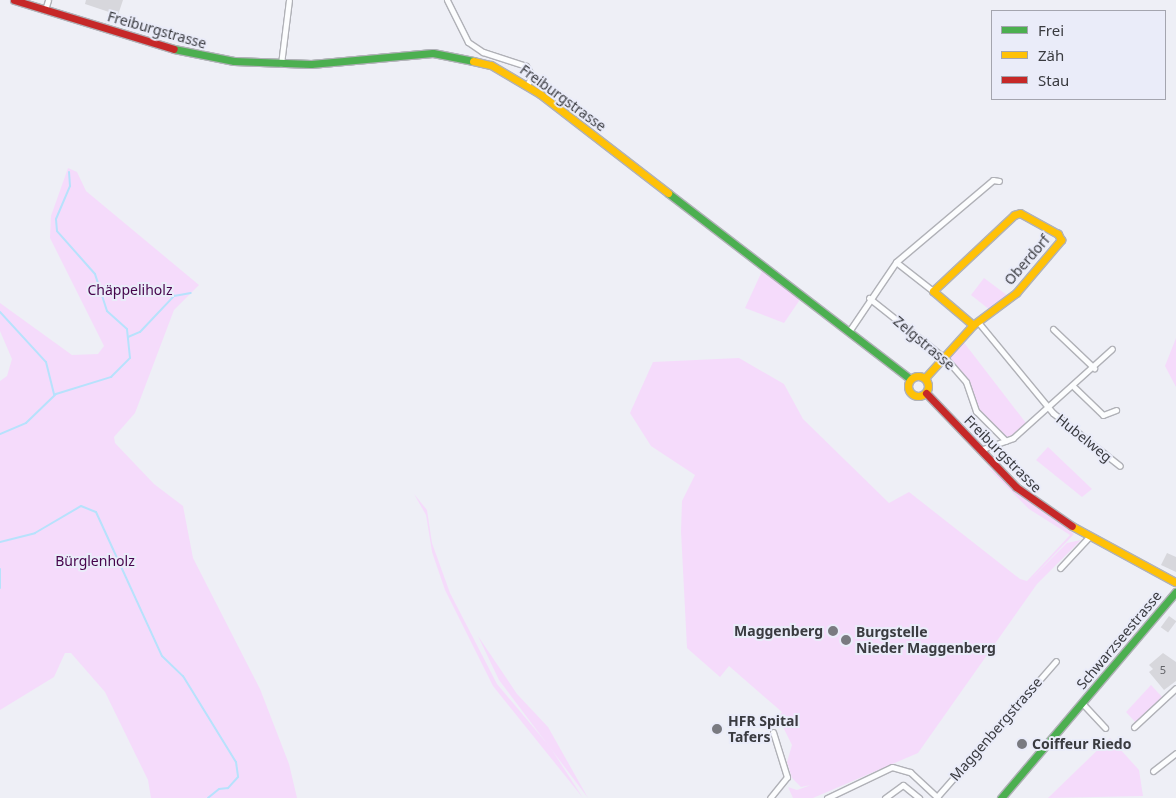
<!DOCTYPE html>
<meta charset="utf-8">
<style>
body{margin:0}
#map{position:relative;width:1176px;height:798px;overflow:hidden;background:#eeeff6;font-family:"Noto Sans",sans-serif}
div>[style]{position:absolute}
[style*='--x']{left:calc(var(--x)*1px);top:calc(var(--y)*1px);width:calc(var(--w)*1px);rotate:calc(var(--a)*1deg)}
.green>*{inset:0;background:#f5dbfb}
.stream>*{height:2px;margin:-1px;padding:0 1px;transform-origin:1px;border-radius:1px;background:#b7e2fc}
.building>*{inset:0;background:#d7d7dc;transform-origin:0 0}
.roads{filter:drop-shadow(1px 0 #b0b1b7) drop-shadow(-1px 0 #b0b1b7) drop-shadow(0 1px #b0b1b7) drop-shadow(0 -1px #b0b1b7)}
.street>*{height:5px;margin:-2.5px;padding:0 2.5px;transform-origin:2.5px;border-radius:2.5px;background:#fcfdfe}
.fast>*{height:7px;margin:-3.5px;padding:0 3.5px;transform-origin:3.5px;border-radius:3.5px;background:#4caf50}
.slow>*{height:7px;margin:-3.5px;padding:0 3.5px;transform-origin:3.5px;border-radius:3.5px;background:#ffc107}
.slow>.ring{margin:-3.5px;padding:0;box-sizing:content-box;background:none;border:7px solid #ffc107;border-radius:50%}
.jam>*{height:7px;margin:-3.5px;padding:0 3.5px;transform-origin:3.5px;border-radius:3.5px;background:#c62828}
.dots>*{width:14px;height:14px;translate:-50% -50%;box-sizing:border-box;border:2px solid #eaecf9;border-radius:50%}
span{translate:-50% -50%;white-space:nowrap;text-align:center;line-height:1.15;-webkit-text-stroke:4px #eaecf9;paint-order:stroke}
.number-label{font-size:11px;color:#636469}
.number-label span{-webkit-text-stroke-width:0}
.street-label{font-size:14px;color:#3a3b40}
.park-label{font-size:14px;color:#46044c}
.poi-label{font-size:14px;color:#3a3b40;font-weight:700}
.right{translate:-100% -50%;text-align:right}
.left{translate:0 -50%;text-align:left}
.legend{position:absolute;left:991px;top:10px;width:175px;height:90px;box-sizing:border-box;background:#eaecf9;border:1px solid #a4a5af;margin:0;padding:6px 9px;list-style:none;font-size:15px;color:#3a3b40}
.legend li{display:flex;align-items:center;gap:10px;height:25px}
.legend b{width:25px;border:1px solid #a4a5af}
</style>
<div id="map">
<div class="green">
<div style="clip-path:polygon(68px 168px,77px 172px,86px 191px,199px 285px,174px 310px,135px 413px,114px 437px,115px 443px,154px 484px,183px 506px,193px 558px,260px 689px,289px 764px,297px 798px,151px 798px,148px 780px,105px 692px,71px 653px,65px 653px,54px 677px,0 710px,0 381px,7px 376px,12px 359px,0 331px,0 303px,72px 355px,98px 354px,104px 346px,50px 238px,51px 216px)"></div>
<div style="clip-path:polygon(763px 269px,797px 295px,799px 301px,784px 323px,745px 308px)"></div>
<div style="clip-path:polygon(984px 278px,1008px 296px,990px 310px,971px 295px)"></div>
<div style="clip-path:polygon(1176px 338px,1176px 387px,1165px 366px)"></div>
<div style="clip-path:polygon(962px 340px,1026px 423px,1011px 437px,1004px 437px,979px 412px,969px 383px,951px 360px,950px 353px)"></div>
<div style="clip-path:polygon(739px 358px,784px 384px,803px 419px,889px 503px,909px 492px,1020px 579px,1027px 581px,1070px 535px,1029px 509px,985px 465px,1074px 534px,1029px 581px,1067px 543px,1081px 540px,1037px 584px,918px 753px,813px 798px,793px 798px,788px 787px,797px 790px,811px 785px,801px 787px,792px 778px,787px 762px,792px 745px,778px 717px,782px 712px,729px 666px,720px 677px,687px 648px,681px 531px,682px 501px,695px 475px,651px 446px,630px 413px,653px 362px)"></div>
<div style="clip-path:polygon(1048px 447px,1092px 489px,1082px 497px,1036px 460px)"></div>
<div style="clip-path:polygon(414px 494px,427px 510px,432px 543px,450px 593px,497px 684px,550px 747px,583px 798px,493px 686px,445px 590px,432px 552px,426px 515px)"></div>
<div style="clip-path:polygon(478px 636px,517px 694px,548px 727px,588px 798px,499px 680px)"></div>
<div style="clip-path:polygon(1151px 685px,1163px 698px,1136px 723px,1126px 712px)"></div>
<div style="clip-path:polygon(1110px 738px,1139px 770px,1143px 796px,1048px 798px)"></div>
</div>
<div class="stream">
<div style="--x:0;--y:312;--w:68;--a:47.4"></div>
<div style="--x:46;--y:362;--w:34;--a:76"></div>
<div style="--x:128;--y:337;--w:13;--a:-23"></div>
<div style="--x:140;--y:332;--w:50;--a:-46.6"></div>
<div style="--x:174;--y:296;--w:17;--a:-10"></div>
<div style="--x:0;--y:434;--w:28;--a:-23"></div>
<div style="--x:26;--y:423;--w:42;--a:-44"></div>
<div style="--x:56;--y:394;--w:58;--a:-17.2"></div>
<div style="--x:111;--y:377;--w:27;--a:-45"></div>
<div style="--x:130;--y:358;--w:29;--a:-96"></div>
<div style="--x:127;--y:329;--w:27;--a:-138"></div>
<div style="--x:107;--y:311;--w:39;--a:-108"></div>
<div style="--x:95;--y:274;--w:57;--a:-131.5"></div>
<div style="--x:57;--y:231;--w:12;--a:-95"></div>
<div style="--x:56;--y:219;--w:36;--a:-67"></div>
<div style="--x:70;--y:186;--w:14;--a:-94"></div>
<div style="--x:0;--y:542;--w:36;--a:-14"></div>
<div style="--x:35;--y:533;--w:53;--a:-30.4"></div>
<div style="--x:81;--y:506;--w:16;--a:22"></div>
<div style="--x:96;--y:512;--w:158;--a:65.4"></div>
<div style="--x:162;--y:656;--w:29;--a:44"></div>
<div style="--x:183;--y:676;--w:101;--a:58.4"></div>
<div style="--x:236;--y:762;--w:15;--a:82"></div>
<div style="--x:238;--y:777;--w:15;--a:132"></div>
<div style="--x:228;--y:788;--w:9;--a:174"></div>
<div style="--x:219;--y:789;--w:14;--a:141"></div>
<div style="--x:0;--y:569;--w:19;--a:90"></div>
</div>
<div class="building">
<div style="clip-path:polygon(86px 0,123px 0,118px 15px,85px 4px)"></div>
<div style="clip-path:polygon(1167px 553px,1176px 557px,1176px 572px,1161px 565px)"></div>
<div style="left:1169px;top:616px;width:9px;height:14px;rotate:36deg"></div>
<div style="clip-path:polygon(1163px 653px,1176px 662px,1176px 681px,1164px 690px,1149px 672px,1153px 669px,1149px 665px)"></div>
</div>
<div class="roads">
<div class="street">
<div style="--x:447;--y:0;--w:47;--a:63.4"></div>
<div style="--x:468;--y:42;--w:18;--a:34"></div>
<div style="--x:483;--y:52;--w:45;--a:18"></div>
<div style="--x:526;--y:66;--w:12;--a:59"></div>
<div style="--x:532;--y:76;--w:10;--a:119"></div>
<div style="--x:45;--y:10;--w:10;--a:-73"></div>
<div style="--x:281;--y:64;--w:64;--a:-82.9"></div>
<div style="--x:896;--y:262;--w:47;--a:38.1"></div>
<div style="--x:869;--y:298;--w:100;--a:38.5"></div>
<div style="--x:947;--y:360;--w:29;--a:49"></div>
<div style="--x:966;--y:382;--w:31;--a:71"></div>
<div style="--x:976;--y:411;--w:42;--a:45"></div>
<div style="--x:978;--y:322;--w:118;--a:50.5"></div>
<div style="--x:1053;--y:413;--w:85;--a:38.3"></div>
<div style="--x:1053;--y:329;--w:57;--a:43.6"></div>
<div style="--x:850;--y:330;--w:82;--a:-55.9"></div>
<div style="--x:896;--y:262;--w:127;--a:-40.2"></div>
<div style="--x:993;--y:180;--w:6;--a:9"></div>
<div style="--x:1074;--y:387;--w:40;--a:44"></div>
<div style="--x:1103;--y:415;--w:14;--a:-21"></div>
<div style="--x:980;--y:450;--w:35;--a:-20"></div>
<div style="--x:1013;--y:438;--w:133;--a:-42"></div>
<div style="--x:1060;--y:568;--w:41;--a:-47"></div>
<div style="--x:1082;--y:703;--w:34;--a:47"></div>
<div style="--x:1134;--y:727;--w:57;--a:-42.9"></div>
<div style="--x:1153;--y:771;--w:29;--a:-38"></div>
<div style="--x:770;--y:798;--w:27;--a:-51"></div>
<div style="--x:787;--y:777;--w:47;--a:-107.3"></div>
<div style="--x:827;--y:798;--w:72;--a:-25.5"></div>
<div style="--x:892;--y:767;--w:19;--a:16"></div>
<div style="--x:910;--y:772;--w:38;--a:43"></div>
<div style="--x:885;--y:798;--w:22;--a:-36"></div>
<div style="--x:903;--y:785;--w:21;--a:39"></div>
<div style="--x:936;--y:798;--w:182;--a:-48.8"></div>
</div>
<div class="fast">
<div style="--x:174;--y:49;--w:61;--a:11.3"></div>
<div style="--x:234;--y:61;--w:77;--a:2.2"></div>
<div style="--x:311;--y:64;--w:122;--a:-5.2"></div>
<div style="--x:433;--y:53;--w:41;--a:11.3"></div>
<div style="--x:668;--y:193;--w:305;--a:37.5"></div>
<div style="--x:1001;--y:798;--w:270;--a:-49.7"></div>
</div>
<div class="slow">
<div style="--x:473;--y:61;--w:18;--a:13"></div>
<div style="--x:491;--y:65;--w:57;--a:30.6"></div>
<div style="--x:540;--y:94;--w:162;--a:37.7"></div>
<div class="ring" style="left:908px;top:376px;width:13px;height:13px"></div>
<div style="--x:925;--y:378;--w:72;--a:-47.8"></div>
<div style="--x:973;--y:325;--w:54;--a:-36.7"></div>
<div style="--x:1016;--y:293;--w:70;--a:-49.7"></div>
<div style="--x:1061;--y:240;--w:7;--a:-117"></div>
<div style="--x:1058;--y:234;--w:43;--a:-151.1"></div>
<div style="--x:1020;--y:213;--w:6;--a:162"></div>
<div style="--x:1014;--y:215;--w:111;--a:136.8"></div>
<div style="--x:933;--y:291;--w:52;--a:40.4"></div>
<div style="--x:1072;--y:526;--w:117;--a:28.5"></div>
</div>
<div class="jam">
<div style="--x:14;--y:0;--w:167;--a:17"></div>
<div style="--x:926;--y:393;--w:130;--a:46.2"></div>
<div style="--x:1016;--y:487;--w:68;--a:34.9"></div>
</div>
</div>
<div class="dots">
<div style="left:833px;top:631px;background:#797a80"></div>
<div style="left:846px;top:640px;background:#797a80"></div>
<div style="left:717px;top:729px;background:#797a80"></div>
<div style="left:1022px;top:744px;background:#797a80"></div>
</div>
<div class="number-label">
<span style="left:1163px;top:670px">5</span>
</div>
<div class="street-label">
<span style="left:157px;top:30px;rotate:16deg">Freiburgstrasse</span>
<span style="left:563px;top:98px;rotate:36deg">Freiburgstrasse</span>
<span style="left:1027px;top:260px;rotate:-49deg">Oberdorf</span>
<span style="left:924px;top:343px;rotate:40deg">Zelgstrasse</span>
<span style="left:1084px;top:438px;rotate:39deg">Hubelweg</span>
<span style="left:1003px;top:454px;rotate:45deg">Freiburgstrasse</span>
<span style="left:1119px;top:640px;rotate:-50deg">Schwarzseestrasse</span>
<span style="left:996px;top:729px;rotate:-49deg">Maggenbergstrasse</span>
</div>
<div class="park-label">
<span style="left:130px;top:290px">Chäppeliholz</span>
<span style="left:95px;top:561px">Bürglenholz</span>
</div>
<div class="poi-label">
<span class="right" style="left:823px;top:631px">Maggenberg</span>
<span class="left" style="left:856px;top:640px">Burgstelle<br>Nieder Maggenberg</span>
<span class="left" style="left:728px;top:729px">HFR Spital<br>Tafers</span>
<span class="left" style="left:1032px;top:744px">Coiffeur Riedo</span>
</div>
<ul class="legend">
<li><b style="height:6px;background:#4caf50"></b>Frei</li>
<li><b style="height:6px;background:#ffc107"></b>Zäh</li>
<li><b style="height:6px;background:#c62828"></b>Stau</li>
</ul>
</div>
